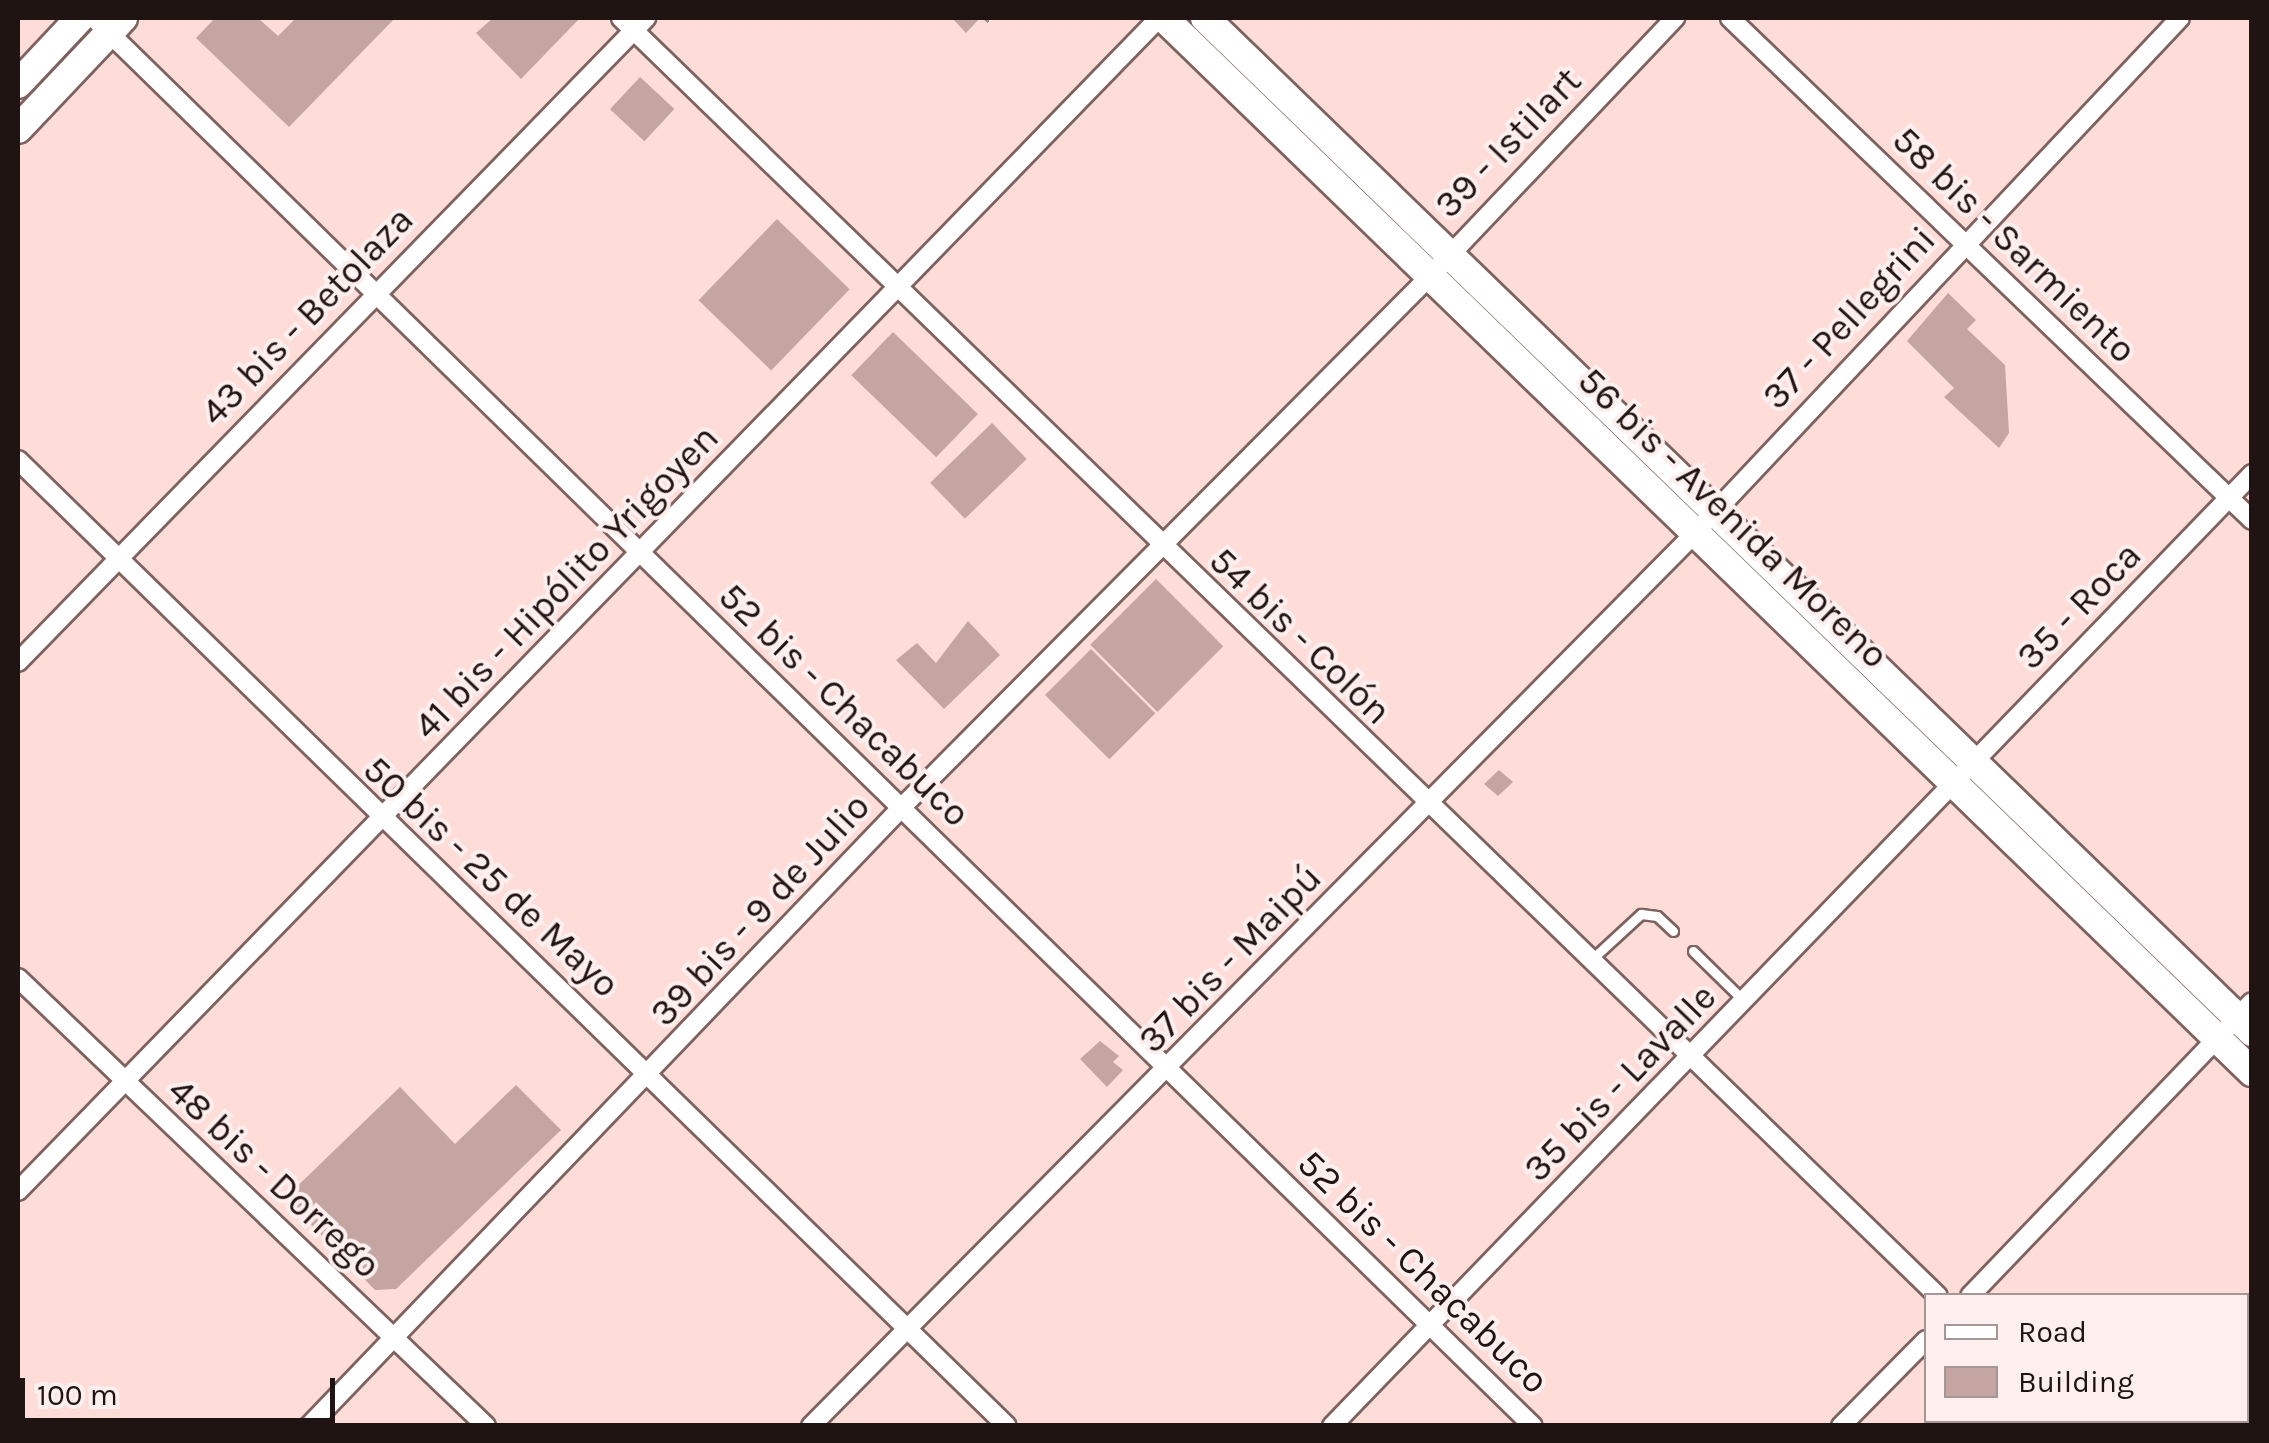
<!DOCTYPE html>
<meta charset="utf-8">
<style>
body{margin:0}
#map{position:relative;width:2269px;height:1443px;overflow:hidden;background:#feddd8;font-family:Karla,sans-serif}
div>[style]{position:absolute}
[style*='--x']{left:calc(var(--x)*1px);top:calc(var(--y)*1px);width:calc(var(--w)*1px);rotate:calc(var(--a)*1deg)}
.building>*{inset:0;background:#c5a5a1;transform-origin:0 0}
.path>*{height:4px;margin-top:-2px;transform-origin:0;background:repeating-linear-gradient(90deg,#a18986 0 5px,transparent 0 13px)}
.roads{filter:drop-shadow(2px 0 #7e625e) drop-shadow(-2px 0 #7e625e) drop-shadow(0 2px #7e625e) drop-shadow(0 -2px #7e625e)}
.lane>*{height:9px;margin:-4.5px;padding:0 4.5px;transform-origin:4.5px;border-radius:4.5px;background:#fff}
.street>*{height:18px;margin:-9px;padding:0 9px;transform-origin:9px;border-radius:9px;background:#fff}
.secondary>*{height:28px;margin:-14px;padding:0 14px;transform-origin:14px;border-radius:14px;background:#fff}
span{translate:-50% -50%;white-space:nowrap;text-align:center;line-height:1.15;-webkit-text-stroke:8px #fdefee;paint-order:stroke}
.street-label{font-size:38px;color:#201413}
.frame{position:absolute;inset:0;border:20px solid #201413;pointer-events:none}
.legend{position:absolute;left:1924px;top:1293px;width:325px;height:130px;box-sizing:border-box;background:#fdefee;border:2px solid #a59796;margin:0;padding:12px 18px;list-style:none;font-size:30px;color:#201413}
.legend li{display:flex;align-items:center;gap:20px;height:50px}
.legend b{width:50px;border:2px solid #a59796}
.scale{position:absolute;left:20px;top:1378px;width:315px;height:45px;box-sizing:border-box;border:5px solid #201413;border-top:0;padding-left:12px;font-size:30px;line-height:35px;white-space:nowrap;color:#201413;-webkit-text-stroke:8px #fdefee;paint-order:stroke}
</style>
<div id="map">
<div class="building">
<div style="clip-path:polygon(215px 18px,258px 18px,278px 36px,296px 18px,395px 18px,289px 127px,196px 38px)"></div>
<div style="clip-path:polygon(493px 18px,580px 18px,521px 79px,476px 33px)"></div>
<div style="clip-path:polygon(952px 18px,980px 18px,966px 33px)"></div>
<div style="left:640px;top:77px;width:47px;height:44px;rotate:43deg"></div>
<div style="left:777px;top:219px;width:101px;height:113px;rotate:44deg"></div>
<div style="clip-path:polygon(1948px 293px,1976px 320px,1967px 329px,2005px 365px,2009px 433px,1999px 448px,1944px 397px,1954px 388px,1907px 341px)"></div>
<div style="left:893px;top:332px;width:118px;height:60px;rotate:44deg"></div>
<div style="left:992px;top:423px;width:50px;height:86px;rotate:46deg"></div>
<div style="left:1156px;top:579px;width:95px;height:93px;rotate:45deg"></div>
<div style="clip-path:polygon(968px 621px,1000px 655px,944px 709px,896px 660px,917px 643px,936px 663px)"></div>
<div style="left:1091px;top:649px;width:91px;height:65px;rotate:45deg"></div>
<div style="clip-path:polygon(1499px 770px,1513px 782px,1498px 796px,1484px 784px)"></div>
<div style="clip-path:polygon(1100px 1041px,1119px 1056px,1113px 1062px,1123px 1070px,1107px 1087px,1080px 1059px)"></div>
<div style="clip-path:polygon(516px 1085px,561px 1130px,396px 1289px,375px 1290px,285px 1198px,400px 1087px,455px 1144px)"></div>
</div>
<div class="path">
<div style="--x:985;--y:18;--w:12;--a:42"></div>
</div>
<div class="roads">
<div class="lane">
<div style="--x:1693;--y:951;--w:71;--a:44.4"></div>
<div style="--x:1592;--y:959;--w:67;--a:-42.6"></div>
<div style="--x:1641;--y:914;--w:16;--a:7"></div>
<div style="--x:1657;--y:916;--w:22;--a:43"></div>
</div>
<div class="street">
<div style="--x:94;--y:18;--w:2013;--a:44.38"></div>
<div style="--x:621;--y:18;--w:1835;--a:44.14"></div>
<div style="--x:1730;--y:18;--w:724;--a:43.88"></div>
<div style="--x:18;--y:460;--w:1382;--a:44.33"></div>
<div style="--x:18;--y:662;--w:900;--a:-45.72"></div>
<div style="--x:18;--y:978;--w:648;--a:43.75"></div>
<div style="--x:18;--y:1191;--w:1636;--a:-45.79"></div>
<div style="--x:1970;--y:1296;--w:407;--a:-46.2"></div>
<div style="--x:2065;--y:1420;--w:8;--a:45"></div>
<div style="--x:309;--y:1426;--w:859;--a:-46.23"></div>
<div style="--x:903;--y:806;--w:752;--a:-45.16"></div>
<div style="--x:1433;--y:273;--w:352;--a:-46.5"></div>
<div style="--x:811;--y:1426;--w:1254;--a:-45.29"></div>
<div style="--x:1693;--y:535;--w:710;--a:-46.71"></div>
<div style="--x:1332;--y:1426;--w:1324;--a:-45.98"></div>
<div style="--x:1841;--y:1426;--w:121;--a:-45.3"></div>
</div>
<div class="secondary">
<div style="--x:1164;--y:18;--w:1515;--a:44.09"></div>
<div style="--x:1205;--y:18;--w:1458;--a:44.08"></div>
<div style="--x:18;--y:84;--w:91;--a:-46.8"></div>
<div style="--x:18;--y:129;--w:153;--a:-46.6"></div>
</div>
</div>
<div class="street-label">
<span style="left:1508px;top:143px;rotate:-46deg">39 - Istilart</span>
<span style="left:2014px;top:245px;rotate:44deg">58 bis - Sarmiento</span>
<span style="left:307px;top:316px;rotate:-46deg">43 bis - Betolaza</span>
<span style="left:1849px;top:318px;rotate:-47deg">37 - Pellegrini</span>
<span style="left:1733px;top:518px;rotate:44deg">56 bis - Avenida Moreno</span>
<span style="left:566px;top:582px;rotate:-46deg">41 bis - Hipólito Yrigoyen</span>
<span style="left:2079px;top:606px;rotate:-46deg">35 - Roca</span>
<span style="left:1300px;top:636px;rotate:44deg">54 bis - Colón</span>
<span style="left:844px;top:705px;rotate:44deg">52 bis - Chacabuco</span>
<span style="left:491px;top:877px;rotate:43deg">50 bis - 25 de Mayo</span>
<span style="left:760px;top:910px;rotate:-47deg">39 bis - 9 de Julio</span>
<span style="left:1230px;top:959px;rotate:-46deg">37 bis - Maipú</span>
<span style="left:1620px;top:1083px;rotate:-46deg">35 bis - Lavalle</span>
<span style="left:274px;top:1178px;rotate:43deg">48 bis - Dorrego</span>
<span style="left:1423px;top:1272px;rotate:44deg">52 bis - Chacabuco</span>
</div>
<div class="frame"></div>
<ul class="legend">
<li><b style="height:12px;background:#fff"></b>Road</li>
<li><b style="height:28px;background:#c5a5a1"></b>Building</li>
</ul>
<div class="scale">100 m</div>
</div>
